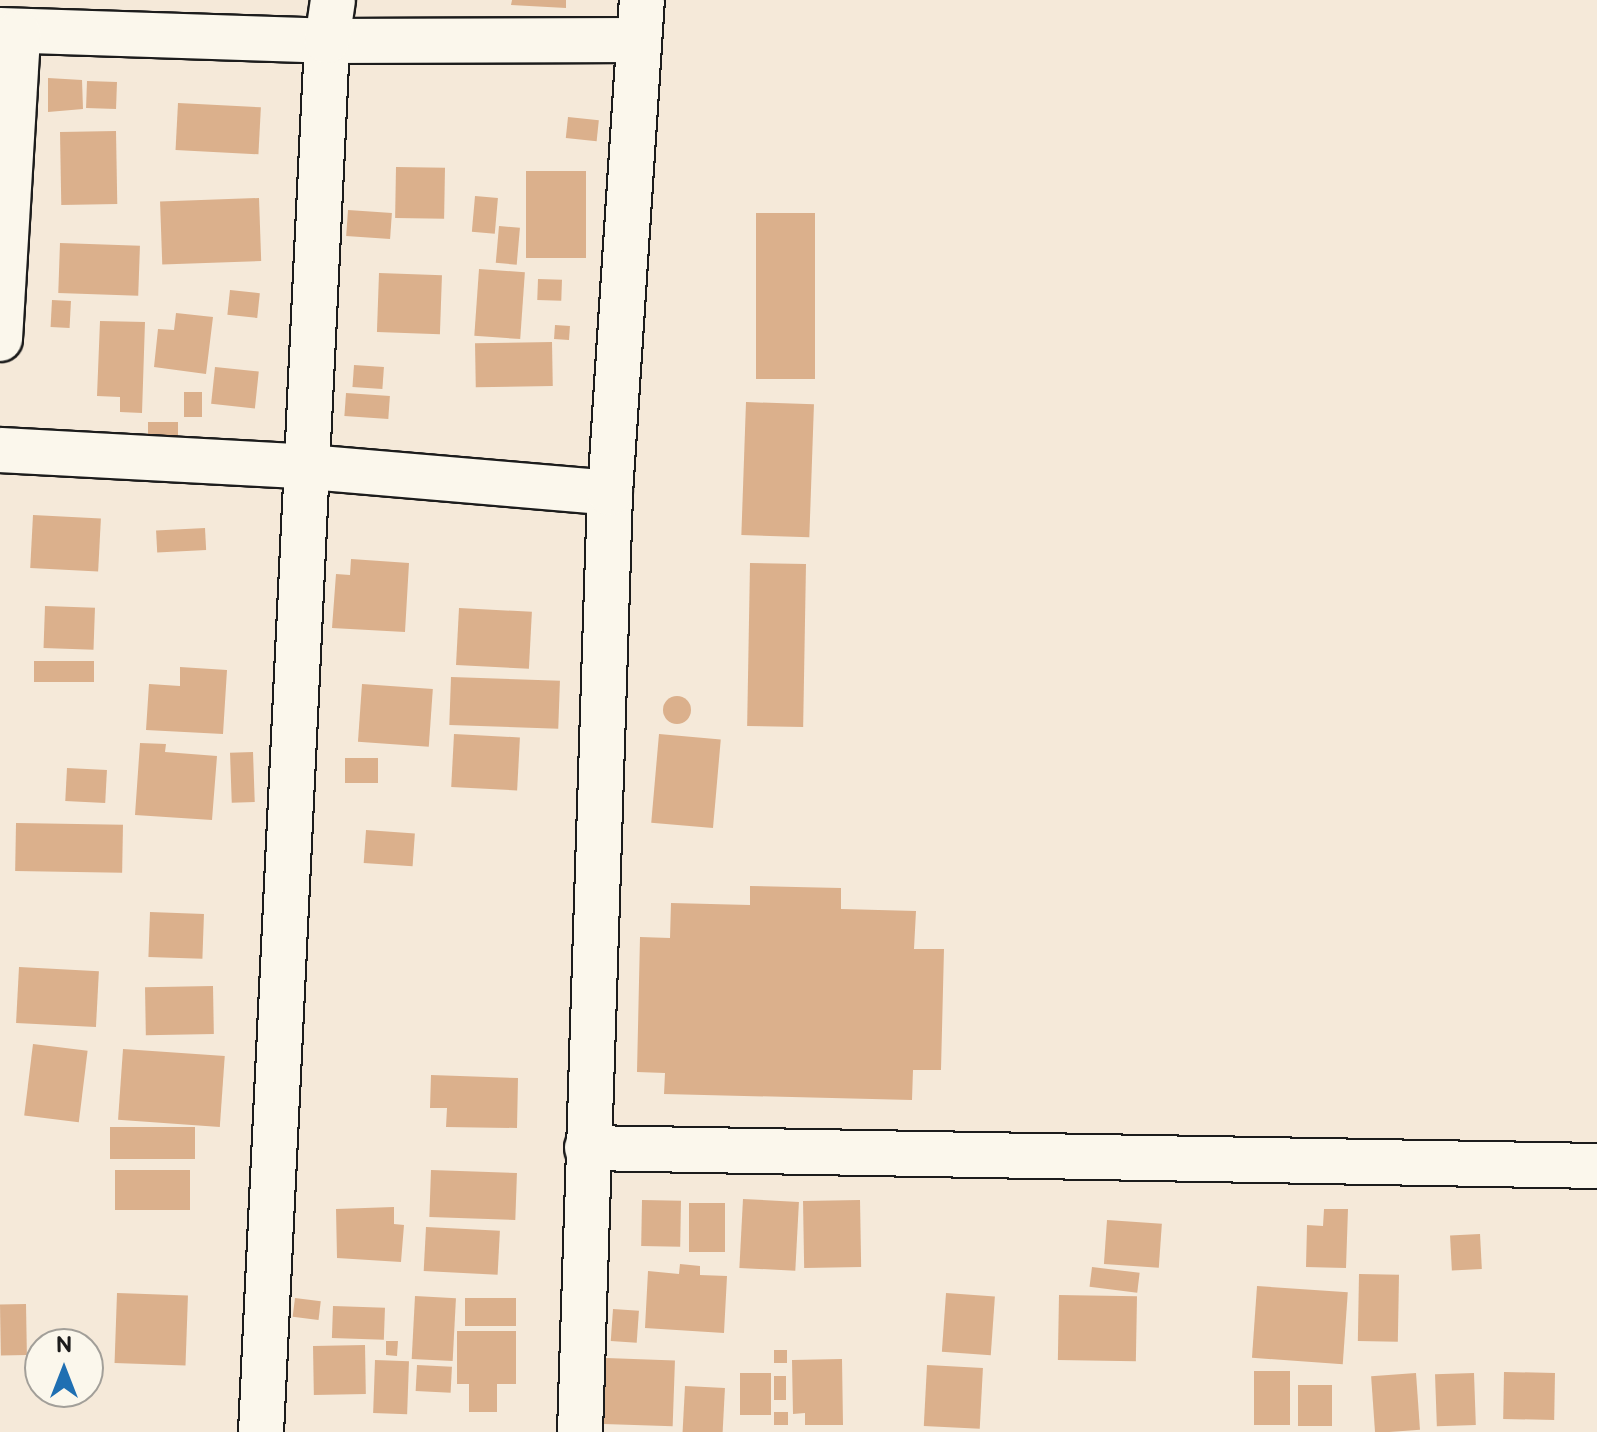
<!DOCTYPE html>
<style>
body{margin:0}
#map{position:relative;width:1597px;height:1432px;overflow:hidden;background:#f5e9d9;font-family:"Balsamiq Sans",sans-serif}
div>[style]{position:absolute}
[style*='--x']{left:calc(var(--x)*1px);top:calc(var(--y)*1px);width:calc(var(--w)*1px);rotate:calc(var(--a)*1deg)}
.building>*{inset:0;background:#dbb08c;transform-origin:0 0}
.round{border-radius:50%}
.roads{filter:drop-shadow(2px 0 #1c1c1c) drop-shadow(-2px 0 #1c1c1c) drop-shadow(0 2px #1c1c1c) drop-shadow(0 -2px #1c1c1c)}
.street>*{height:44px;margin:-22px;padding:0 22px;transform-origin:22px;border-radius:22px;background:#fbf7ec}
span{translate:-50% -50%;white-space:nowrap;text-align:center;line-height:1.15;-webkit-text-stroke:7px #fbf7ec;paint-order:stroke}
.north{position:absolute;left:24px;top:1328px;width:80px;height:80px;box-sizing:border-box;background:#fbf7ec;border:2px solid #a29f99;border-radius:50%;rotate:0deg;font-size:22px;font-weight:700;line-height:32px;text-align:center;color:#1c1c1c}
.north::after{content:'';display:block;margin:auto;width:28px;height:36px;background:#1f6fb2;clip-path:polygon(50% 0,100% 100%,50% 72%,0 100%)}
</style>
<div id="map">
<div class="building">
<div style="clip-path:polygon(512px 0,566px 0,566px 8px,511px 5px)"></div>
<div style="clip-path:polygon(48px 78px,82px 80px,83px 109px,48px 112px)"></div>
<div style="left:87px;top:81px;width:30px;height:27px;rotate:2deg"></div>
<div style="left:178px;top:103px;width:83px;height:47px;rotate:3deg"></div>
<div style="left:568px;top:117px;width:31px;height:21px;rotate:6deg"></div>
<div style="left:116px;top:131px;width:73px;height:56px;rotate:89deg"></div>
<div style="left:396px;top:167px;width:49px;height:51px;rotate:1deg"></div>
<div style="left:526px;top:171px;width:60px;height:87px"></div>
<div style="left:475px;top:196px;width:23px;height:36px;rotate:5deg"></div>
<div style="left:259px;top:198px;width:63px;height:99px;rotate:88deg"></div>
<div style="left:348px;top:210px;width:44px;height:26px;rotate:4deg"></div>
<div style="left:756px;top:213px;width:59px;height:166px"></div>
<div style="left:499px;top:226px;width:21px;height:37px;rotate:5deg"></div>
<div style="left:60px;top:243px;width:80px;height:50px;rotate:2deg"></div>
<div style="left:479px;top:269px;width:46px;height:67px;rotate:4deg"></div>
<div style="left:379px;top:273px;width:63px;height:59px;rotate:2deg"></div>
<div style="left:538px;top:279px;width:24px;height:21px;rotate:2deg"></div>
<div style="left:230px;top:290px;width:30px;height:25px;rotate:6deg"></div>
<div style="left:52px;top:300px;width:19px;height:27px;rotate:3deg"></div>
<div style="clip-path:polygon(176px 313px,213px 317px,206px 374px,154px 367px,158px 329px,174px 330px)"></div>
<div style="clip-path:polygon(100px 321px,145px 322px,142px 413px,120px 412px,120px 397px,97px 396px)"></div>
<div style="left:555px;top:325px;width:15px;height:14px;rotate:4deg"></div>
<div style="left:552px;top:342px;width:44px;height:77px;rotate:89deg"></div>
<div style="left:354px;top:365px;width:30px;height:22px;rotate:4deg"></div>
<div style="left:215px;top:367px;width:44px;height:37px;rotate:6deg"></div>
<div style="left:184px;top:392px;width:18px;height:25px"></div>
<div style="left:346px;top:393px;width:44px;height:23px;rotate:4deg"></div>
<div style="left:746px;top:402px;width:68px;height:133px;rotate:2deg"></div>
<div style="left:148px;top:422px;width:30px;height:16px"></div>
<div style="left:33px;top:515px;width:68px;height:53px;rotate:3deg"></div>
<div style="left:205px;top:528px;width:22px;height:49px;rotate:87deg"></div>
<div style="clip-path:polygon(351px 559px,409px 563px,405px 632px,332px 628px,336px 574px,350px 575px)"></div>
<div style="left:750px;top:563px;width:56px;height:163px;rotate:1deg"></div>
<div style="left:45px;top:606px;width:50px;height:42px;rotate:2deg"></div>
<div style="left:459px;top:608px;width:73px;height:57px;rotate:3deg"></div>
<div style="left:34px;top:661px;width:60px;height:21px"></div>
<div style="clip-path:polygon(180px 667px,227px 670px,223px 734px,146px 730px,149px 684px,180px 686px)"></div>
<div style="left:451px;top:677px;width:109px;height:48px;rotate:2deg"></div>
<div style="left:362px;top:684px;width:71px;height:58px;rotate:4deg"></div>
<div class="round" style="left:663px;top:696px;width:28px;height:28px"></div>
<div style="left:454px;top:734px;width:66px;height:53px;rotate:3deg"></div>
<div style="left:659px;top:734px;width:62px;height:89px;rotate:5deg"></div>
<div style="clip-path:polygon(140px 743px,166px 744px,165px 752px,217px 756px,212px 820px,135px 815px)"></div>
<div style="left:253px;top:752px;width:50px;height:23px;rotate:88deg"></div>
<div style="left:345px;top:758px;width:33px;height:25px"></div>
<div style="left:67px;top:768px;width:40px;height:33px;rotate:3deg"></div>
<div style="left:16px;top:823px;width:107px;height:48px;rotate:1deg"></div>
<div style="left:366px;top:830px;width:49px;height:33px;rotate:4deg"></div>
<div style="clip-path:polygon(750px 886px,841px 888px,841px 909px,916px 911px,914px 949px,944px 949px,941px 1070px,913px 1070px,912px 1100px,664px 1094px,665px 1073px,637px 1072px,640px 937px,670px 938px,671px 903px,750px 905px)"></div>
<div style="left:150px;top:912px;width:54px;height:45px;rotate:2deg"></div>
<div style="left:19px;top:967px;width:80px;height:56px;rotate:3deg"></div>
<div style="left:213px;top:986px;width:48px;height:68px;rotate:89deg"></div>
<div style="left:33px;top:1044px;width:55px;height:72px;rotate:7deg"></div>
<div style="left:123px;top:1049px;width:102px;height:71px;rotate:4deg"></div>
<div style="clip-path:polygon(431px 1075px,518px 1078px,517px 1128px,446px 1127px,447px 1108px,430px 1108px)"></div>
<div style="left:110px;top:1127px;width:85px;height:32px"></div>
<div style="left:115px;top:1170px;width:75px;height:40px"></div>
<div style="left:431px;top:1170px;width:86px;height:47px;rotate:2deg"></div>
<div style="left:743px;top:1199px;width:56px;height:69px;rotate:3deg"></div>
<div style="left:642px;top:1200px;width:39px;height:46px;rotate:1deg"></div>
<div style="left:860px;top:1200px;width:67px;height:57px;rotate:89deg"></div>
<div style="left:689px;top:1203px;width:36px;height:49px"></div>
<div style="clip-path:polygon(394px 1207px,394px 1224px,404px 1225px,401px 1262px,337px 1258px,336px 1209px)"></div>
<div style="clip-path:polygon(1324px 1209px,1348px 1209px,1346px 1268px,1306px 1267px,1307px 1225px,1323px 1226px)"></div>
<div style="left:1107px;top:1220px;width:55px;height:44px;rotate:4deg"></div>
<div style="left:426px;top:1227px;width:74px;height:44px;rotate:3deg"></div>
<div style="left:1480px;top:1234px;width:35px;height:30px;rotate:87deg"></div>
<div style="clip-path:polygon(680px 1264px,700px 1266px,700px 1275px,727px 1276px,724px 1333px,645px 1328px,648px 1271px,679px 1274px)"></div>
<div style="left:1092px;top:1267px;width:48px;height:20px;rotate:7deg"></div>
<div style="left:1359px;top:1274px;width:40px;height:67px;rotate:1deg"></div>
<div style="left:1257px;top:1286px;width:91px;height:72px;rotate:4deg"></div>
<div style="left:117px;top:1293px;width:71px;height:70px;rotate:2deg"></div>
<div style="left:946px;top:1293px;width:49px;height:59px;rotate:4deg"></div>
<div style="left:1059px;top:1295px;width:78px;height:65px;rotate:1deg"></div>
<div style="left:415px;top:1296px;width:41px;height:63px;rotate:3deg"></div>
<div style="left:295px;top:1298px;width:26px;height:19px;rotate:7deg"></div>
<div style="left:465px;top:1298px;width:51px;height:28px"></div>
<div style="left:26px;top:1304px;width:51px;height:26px;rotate:89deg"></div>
<div style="left:333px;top:1306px;width:52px;height:32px;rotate:2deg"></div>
<div style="left:613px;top:1309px;width:26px;height:32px;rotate:4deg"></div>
<div style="clip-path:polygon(457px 1331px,516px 1331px,516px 1384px,497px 1384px,497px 1412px,469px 1412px,469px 1384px,457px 1384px)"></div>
<div style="clip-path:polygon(386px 1341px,398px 1341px,397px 1356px,386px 1355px)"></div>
<div style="left:365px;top:1345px;width:49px;height:52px;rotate:89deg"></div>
<div style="left:774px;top:1350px;width:13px;height:13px"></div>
<div style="left:606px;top:1358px;width:69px;height:66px;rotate:2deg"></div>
<div style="clip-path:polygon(842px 1359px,843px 1425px,805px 1425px,805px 1413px,793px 1414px,792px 1360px)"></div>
<div style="left:375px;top:1360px;width:34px;height:53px;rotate:2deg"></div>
<div style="left:417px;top:1365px;width:35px;height:26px;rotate:3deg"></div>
<div style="left:927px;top:1365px;width:56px;height:61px;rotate:3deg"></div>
<div style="left:1290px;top:1371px;width:54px;height:36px;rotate:90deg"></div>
<div style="left:1504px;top:1372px;width:51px;height:47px;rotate:1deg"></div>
<div style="left:740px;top:1373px;width:31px;height:42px"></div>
<div style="left:1416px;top:1373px;width:57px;height:45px;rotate:86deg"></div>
<div style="left:1474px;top:1373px;width:52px;height:39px;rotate:88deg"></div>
<div style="left:774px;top:1376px;width:12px;height:24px"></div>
<div style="left:1298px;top:1385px;width:34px;height:41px"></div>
<div style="left:685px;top:1386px;width:40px;height:46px;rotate:3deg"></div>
<div style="left:774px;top:1412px;width:14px;height:13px"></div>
</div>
<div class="roads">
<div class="street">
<div style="--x:0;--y:30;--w:327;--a:1.9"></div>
<div style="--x:327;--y:41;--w:310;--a:-0.2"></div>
<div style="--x:0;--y:339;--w:307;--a:-86.6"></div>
<div style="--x:0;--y:450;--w:309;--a:3.1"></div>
<div style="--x:309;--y:467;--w:302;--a:4.9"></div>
<div style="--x:587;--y:1148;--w:1010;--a:1.02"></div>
<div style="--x:261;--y:1432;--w:1393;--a:-87.28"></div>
<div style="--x:327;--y:41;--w:41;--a:-81.7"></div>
<div style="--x:580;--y:1432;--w:939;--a:-88.17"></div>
<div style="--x:610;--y:493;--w:494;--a:-86.3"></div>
</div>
</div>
<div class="north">N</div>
</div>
